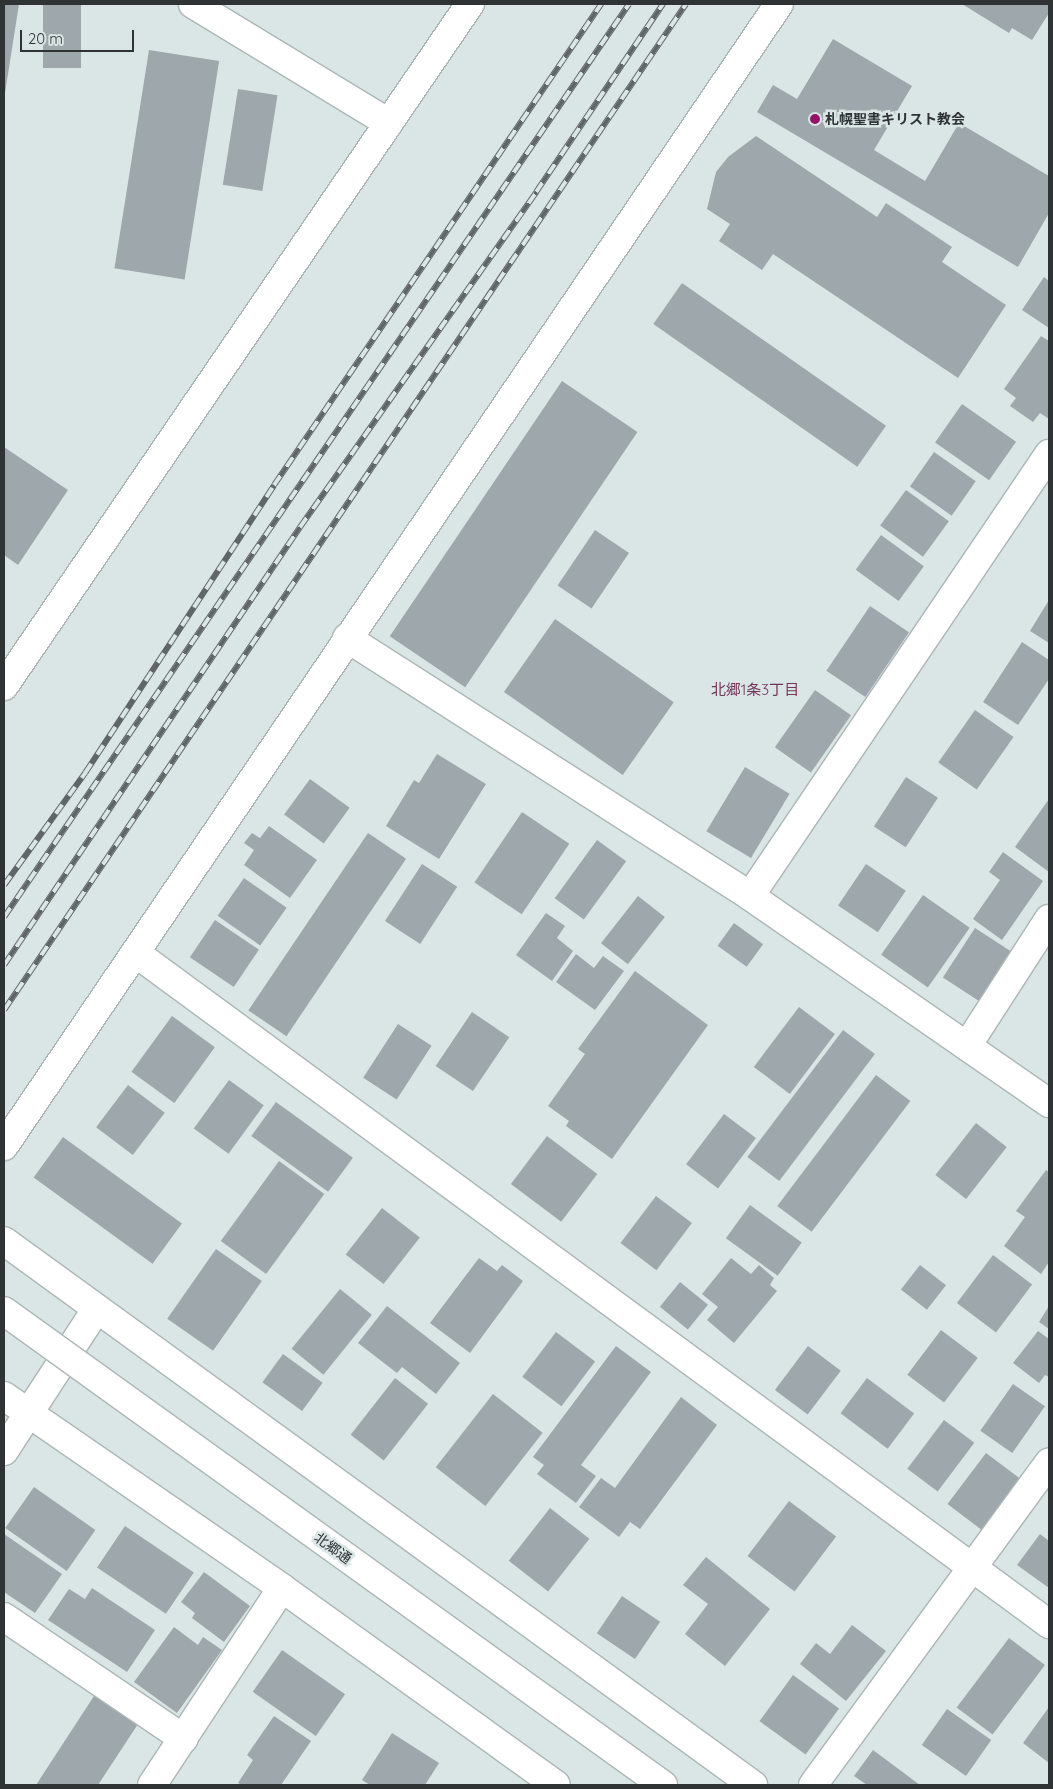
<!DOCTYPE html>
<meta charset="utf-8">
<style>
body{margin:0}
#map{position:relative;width:1053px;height:1789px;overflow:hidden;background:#dae6e5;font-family:Quicksand,"Noto Sans JP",sans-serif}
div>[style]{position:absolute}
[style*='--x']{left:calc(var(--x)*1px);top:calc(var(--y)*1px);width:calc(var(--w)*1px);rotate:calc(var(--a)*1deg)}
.building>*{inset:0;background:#9ea7ab;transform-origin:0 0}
.roads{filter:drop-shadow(1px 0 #abb6b5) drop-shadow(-1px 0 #abb6b5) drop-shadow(0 1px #abb6b5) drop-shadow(0 -1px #abb6b5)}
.minor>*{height:28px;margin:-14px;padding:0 14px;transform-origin:14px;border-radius:14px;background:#fff}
.rail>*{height:5.5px;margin-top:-2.75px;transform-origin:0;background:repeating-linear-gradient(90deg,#dae6e5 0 11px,#606666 0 22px);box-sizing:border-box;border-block:1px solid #606666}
.bridges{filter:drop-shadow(1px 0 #abb6b5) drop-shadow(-1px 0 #abb6b5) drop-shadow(0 1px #abb6b5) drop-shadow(0 -1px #abb6b5)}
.tertiary-bridge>*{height:28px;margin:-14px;padding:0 14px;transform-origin:14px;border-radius:14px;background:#fff}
.dots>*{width:14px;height:14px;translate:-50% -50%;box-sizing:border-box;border:2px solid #dae6e5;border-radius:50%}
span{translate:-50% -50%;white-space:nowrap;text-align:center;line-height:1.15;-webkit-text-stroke:5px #dae6e5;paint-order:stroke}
.poi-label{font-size:14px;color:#2f3333;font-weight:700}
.left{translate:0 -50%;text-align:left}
.street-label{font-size:14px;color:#2f3333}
.neighbourhood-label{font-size:15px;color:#743559}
.frame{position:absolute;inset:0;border:5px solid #2f3333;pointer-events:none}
.scale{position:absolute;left:20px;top:30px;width:114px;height:22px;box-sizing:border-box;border:2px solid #2f3333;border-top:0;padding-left:6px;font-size:15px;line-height:18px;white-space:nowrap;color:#2f3333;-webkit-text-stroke:4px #dae6e5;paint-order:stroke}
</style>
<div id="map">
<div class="building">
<div style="clip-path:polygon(4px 4px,19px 4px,5px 93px,4px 93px)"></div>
<div style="left:43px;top:4px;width:38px;height:64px"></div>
<div style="clip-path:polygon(962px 4px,1049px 4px,1049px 13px,1032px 40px,1012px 28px,1009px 33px)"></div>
<div style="clip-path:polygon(833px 39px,912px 86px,874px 150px,925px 181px,959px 123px,1049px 176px,1049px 213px,1018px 267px,757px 112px,773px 85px,797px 99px)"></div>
<div style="left:149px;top:50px;width:71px;height:221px;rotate:9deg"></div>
<div style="left:238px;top:89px;width:40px;height:97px;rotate:9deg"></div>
<div style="clip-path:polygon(756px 136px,877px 217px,886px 203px,952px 247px,942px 262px,1006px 305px,958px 378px,773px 254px,762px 270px,719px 241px,730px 224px,707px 209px,716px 172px,728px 157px)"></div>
<div style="clip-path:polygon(1044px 277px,1049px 281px,1049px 328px,1022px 310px)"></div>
<div style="left:682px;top:283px;width:249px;height:50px;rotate:35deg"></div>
<div style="clip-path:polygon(1041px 336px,1049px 341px,1049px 419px,1040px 413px,1033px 422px,1010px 406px,1016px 398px,1004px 389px)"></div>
<div style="left:562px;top:381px;width:91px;height:308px;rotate:34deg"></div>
<div style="left:962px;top:404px;width:66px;height:47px;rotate:35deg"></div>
<div style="clip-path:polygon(4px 447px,68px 490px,18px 565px,4px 555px)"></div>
<div style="left:934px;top:452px;width:51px;height:42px;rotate:35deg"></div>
<div style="left:906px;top:490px;width:53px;height:44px;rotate:36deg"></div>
<div style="left:595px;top:530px;width:41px;height:67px;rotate:34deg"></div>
<div style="left:881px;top:535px;width:53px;height:43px;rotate:36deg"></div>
<div style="clip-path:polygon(1049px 600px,1049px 643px,1030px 631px)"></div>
<div style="left:870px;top:606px;width:47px;height:78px;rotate:34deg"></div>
<div style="left:555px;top:619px;width:145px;height:89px;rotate:35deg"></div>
<div style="clip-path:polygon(1022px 642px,1049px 660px,1049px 679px,1018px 725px,983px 702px)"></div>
<div style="left:815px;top:690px;width:44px;height:70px;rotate:35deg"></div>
<div style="left:975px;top:710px;width:47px;height:64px;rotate:35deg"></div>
<div style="clip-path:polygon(437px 754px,486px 784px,439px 859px,386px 826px,414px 780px,419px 783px)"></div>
<div style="left:745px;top:767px;width:52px;height:75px;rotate:31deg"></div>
<div style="left:906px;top:777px;width:38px;height:59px;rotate:33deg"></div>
<div style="left:310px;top:779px;width:49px;height:44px;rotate:36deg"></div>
<div style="clip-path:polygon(1049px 799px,1049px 872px,1015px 847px)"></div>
<div style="left:522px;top:812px;width:57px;height:85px;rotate:34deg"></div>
<div style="clip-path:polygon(269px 826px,317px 860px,290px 898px,244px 865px,254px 850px,244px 843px,252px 833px,260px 838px)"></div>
<div style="left:368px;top:833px;width:46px;height:214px;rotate:34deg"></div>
<div style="left:597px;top:840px;width:36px;height:72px;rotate:36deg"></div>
<div style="clip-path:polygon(1003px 852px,1043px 881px,1002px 940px,973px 919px,1000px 880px,989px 872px)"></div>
<div style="left:422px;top:864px;width:42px;height:68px;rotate:33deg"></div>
<div style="left:866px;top:864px;width:48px;height:50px;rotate:34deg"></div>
<div style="left:244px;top:878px;width:52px;height:46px;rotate:35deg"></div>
<div style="left:923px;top:895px;width:57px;height:73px;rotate:35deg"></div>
<div style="left:638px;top:896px;width:34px;height:60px;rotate:38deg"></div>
<div style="clip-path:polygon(546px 913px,565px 926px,557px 938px,573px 951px,552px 981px,516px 955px)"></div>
<div style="left:215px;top:920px;width:53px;height:45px;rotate:34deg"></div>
<div style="left:734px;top:923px;width:36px;height:28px;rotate:36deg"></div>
<div style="left:975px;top:928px;width:44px;height:59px;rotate:33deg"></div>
<div style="clip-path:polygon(576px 954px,594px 968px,603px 956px,624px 971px,595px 1010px,556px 982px)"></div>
<div style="clip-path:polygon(635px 971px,708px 1025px,612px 1159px,566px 1126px,569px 1121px,548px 1106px,585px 1054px,578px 1049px)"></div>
<div style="left:799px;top:1007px;width:45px;height:75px;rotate:37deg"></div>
<div style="left:472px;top:1012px;width:45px;height:65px;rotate:34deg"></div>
<div style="left:172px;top:1016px;width:53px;height:69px;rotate:36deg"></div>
<div style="left:398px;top:1024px;width:40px;height:64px;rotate:33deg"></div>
<div style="left:843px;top:1030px;width:40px;height:159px;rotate:37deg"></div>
<div style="left:876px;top:1075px;width:43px;height:164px;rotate:37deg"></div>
<div style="left:229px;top:1080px;width:43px;height:60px;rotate:36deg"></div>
<div style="left:128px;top:1085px;width:46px;height:53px;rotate:37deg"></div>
<div style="left:276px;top:1102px;width:95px;height:42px;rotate:36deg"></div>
<div style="left:724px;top:1114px;width:40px;height:63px;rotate:37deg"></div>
<div style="left:976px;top:1123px;width:39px;height:66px;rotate:38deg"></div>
<div style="left:547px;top:1136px;width:63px;height:60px;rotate:37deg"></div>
<div style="left:63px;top:1137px;width:147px;height:50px;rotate:36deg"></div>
<div style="left:279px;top:1161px;width:56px;height:99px;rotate:36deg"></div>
<div style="clip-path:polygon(1046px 1170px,1049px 1172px,1049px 1262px,1041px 1274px,1004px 1246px,1025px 1217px,1016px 1211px)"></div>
<div style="left:656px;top:1196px;width:45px;height:59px;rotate:37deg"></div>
<div style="left:750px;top:1205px;width:64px;height:41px;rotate:36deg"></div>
<div style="left:382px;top:1208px;width:48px;height:59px;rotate:38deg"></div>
<div style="left:216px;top:1249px;width:56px;height:85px;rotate:35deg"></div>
<div style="left:993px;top:1255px;width:49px;height:60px;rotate:37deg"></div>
<div style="clip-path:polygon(479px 1258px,497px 1271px,502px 1265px,523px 1281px,470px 1353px,430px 1323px)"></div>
<div style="clip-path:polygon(731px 1258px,751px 1274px,759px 1265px,774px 1278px,770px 1285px,777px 1291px,734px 1343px,707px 1320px,718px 1307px,702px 1294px)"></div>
<div style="left:920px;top:1265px;width:33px;height:31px;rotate:38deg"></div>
<div style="left:680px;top:1282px;width:36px;height:32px;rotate:39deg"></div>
<div style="left:340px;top:1289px;width:41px;height:77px;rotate:39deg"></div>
<div style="clip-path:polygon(387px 1306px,460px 1363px,436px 1394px,402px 1367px,397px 1373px,358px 1343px)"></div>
<div style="clip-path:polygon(1049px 1306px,1049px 1329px,1039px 1322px)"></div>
<div style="left:941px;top:1330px;width:46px;height:56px;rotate:37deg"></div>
<div style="clip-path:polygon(1038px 1331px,1049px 1339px,1049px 1377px,1045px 1375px,1039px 1383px,1013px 1363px)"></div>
<div style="left:556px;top:1332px;width:49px;height:56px;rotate:37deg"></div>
<div style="clip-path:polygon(616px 1346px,651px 1372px,581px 1465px,596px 1476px,576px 1503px,537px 1474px,544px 1465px,533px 1457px)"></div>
<div style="left:808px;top:1346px;width:41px;height:55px;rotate:37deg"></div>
<div style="left:283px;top:1354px;width:49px;height:35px;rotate:36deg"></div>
<div style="left:395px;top:1378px;width:42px;height:72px;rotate:38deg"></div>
<div style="left:867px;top:1378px;width:59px;height:44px;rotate:37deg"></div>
<div style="left:1013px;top:1384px;width:39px;height:57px;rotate:35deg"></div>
<div style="left:493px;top:1394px;width:63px;height:93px;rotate:38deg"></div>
<div style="clip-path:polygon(681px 1397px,717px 1425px,640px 1529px,630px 1522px,619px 1537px,579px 1507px,601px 1478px,615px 1488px)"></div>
<div style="left:944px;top:1420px;width:38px;height:61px;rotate:37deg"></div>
<div style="left:986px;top:1453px;width:48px;height:64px;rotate:37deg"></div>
<div style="left:34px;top:1487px;width:75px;height:50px;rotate:35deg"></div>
<div style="left:789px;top:1501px;width:59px;height:69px;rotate:37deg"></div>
<div style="left:550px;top:1508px;width:50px;height:67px;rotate:38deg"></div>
<div style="left:125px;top:1526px;width:83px;height:50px;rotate:34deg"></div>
<div style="clip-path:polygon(4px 1534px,62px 1574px,35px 1613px,4px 1592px)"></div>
<div style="clip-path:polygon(1040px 1534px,1049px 1541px,1049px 1588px,1017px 1565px)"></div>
<div style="clip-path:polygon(706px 1557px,770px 1609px,725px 1666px,685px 1634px,708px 1604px,683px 1585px)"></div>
<div style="clip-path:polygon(204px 1572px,250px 1606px,224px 1642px,192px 1618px,195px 1613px,181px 1602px)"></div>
<div style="clip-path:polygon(92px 1588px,155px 1630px,127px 1672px,48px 1620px,69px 1589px,85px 1599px)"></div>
<div style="left:622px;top:1596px;width:46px;height:45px;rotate:34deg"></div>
<div style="clip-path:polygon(852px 1625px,886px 1651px,846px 1701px,800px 1664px,816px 1643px,830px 1654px)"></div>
<div style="clip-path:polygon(174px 1627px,198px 1645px,203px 1637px,222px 1650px,177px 1713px,134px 1682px)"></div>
<div style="left:1009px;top:1638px;width:45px;height:87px;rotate:37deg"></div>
<div style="left:282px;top:1650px;width:77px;height:51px;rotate:35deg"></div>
<div style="left:793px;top:1675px;width:57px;height:57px;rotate:36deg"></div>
<div style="clip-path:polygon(94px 1696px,138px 1724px,98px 1785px,36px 1785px)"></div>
<div style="clip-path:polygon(1049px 1707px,1049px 1763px,1023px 1743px)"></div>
<div style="left:947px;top:1709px;width:54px;height:44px;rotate:35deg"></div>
<div style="clip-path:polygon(274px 1716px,311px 1741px,281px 1785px,242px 1785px,238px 1783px,253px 1760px,247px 1755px)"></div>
<div style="clip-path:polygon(392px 1733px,439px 1763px,425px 1785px,370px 1785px,362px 1780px)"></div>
<div style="clip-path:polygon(873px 1750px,920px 1785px,867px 1785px,854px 1776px)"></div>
</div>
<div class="roads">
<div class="minor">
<div style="--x:193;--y:4;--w:229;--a:31.3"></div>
<div style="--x:347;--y:638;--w:479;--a:32.6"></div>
<div style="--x:750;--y:896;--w:364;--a:34.7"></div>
<div style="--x:4;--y:686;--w:826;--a:-55.66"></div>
<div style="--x:750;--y:896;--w:534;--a:-55.92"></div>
<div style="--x:137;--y:954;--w:1132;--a:36.3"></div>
<div style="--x:967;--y:1046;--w:151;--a:-57.2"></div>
<div style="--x:4;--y:1146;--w:1380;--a:-55.84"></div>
<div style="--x:4;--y:1241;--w:926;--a:35.99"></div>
<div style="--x:4;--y:1396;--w:338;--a:34.6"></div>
<div style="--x:282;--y:1588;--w:337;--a:35.7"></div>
<div style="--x:4;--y:1451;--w:168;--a:-56.9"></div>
<div style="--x:4;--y:1617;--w:217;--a:34.1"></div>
<div style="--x:152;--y:1785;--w:236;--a:-56.6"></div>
<div style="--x:813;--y:1785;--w:400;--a:-53.8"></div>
</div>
</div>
<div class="rail">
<div style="--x:4;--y:885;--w:138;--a:-54.1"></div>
<div style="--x:85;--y:773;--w:344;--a:-56.7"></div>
<div style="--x:274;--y:485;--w:582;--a:-55.79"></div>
<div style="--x:4;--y:917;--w:1106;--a:-55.61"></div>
<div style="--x:4;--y:965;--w:529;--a:-55.95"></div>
<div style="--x:300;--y:527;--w:410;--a:-54.8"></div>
<div style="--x:536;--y:192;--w:227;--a:-56"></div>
<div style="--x:4;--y:1010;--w:1215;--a:-55.87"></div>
</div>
<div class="bridges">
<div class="tertiary-bridge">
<div style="--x:4;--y:1311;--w:812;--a:35.73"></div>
</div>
</div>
<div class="dots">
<div style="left:815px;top:119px;background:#96136a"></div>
</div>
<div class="poi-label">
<span class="left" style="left:825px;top:119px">札幌聖書キリスト教会</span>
</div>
<div class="street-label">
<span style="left:333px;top:1548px;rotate:36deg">北郷通</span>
</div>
<div class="neighbourhood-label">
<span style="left:755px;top:690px">北郷1条3丁目</span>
</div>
<div class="frame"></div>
<div class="scale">20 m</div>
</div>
